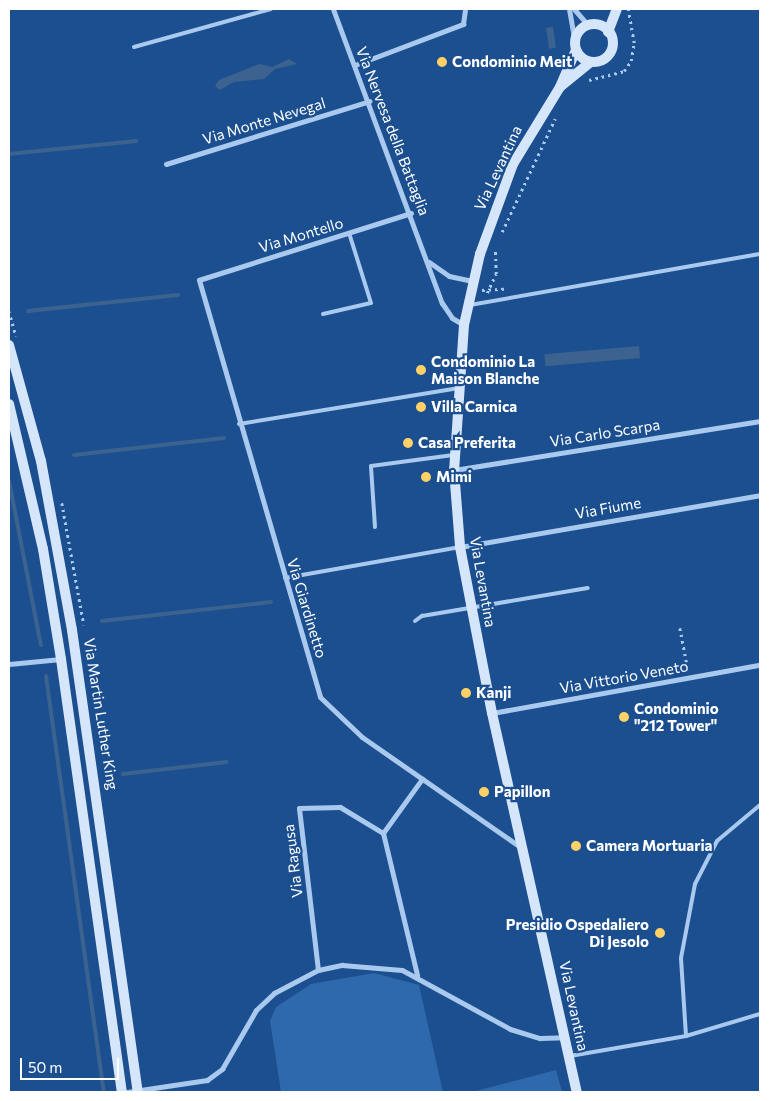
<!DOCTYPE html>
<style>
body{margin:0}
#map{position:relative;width:769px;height:1101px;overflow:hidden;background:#1b4f8f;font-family:Commissioner,sans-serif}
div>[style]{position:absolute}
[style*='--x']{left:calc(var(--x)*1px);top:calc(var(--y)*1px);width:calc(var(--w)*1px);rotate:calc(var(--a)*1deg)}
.green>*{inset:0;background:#2e69ad}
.water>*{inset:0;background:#3c6290;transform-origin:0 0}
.stream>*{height:4px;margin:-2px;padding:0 2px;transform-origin:2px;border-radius:2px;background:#3c6290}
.path>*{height:2.5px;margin-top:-1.25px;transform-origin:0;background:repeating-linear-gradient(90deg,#a9c9ee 0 2.5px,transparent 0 6.5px)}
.lane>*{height:4px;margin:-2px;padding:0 2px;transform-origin:2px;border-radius:2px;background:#a9c9ee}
.street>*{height:5px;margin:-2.5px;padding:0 2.5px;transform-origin:2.5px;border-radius:2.5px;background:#a9c9ee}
.secondary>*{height:10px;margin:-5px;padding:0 5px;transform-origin:5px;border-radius:5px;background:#d6e6fa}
.secondary>.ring{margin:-5px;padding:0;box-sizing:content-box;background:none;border:10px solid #d6e6fa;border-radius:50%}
.dots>*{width:14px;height:14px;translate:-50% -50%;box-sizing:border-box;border:2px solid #1b4f8f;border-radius:50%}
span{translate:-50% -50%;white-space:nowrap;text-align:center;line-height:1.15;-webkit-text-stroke:4.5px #1b4f8f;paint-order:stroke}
.poi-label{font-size:15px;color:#fff;font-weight:700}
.left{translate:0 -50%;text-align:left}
.right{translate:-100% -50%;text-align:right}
.street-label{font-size:15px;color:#fff}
.frame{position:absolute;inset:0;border:10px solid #fff;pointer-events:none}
.scale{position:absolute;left:20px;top:1058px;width:99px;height:22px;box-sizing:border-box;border:2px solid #fff;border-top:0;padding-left:6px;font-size:15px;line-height:18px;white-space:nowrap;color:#fff;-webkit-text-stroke:4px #1b4f8f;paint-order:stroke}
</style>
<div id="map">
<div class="green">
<div style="clip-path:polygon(374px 973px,419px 985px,443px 1092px,281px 1092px,270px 1021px,276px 1007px,311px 984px)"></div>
<div style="clip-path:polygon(556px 1070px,562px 1092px,472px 1092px)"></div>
</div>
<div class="water">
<div style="left:553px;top:27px;width:21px;height:7px;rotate:82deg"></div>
<div style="clip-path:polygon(289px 59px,297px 64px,275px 69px,264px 79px,234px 82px,220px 90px,215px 86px,219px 80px,259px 64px,272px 67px)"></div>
<div style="left:639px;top:346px;width:12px;height:95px;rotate:85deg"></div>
</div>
<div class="stream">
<div style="--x:9;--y:154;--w:128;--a:-5.8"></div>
<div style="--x:28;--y:311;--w:151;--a:-6.1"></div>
<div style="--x:74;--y:455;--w:151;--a:-6.5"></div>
<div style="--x:9;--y:481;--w:167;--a:79"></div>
<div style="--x:102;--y:621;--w:170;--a:-6.4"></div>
<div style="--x:46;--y:676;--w:420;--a:82.1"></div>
<div style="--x:123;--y:774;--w:104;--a:-6.6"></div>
</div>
<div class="path">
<div style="--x:589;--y:80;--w:36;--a:-14"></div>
<div style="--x:624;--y:71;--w:12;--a:-55"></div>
<div style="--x:631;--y:61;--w:18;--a:-81"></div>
<div style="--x:634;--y:43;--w:35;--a:-100"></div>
<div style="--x:502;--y:232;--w:125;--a:-64.9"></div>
<div style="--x:482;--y:290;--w:22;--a:-3"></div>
<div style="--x:487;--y:293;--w:21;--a:-65"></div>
<div style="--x:496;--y:274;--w:26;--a:-92"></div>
<div style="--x:9;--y:311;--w:26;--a:74"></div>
<div style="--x:62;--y:503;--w:124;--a:79.8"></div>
<div style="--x:680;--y:628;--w:42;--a:79"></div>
</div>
<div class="lane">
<div style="--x:134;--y:47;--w:142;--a:-15.5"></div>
<div style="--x:470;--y:305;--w:294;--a:-10"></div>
<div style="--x:323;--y:314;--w:49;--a:-12.9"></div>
<div style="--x:371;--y:303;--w:73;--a:-107.4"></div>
<div style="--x:239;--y:424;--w:223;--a:-9.3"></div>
<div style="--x:375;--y:527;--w:61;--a:-93.8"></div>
<div style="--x:371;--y:466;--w:83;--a:-7.6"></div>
<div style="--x:285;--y:578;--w:178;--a:-10"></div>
<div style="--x:415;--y:621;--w:9;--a:-36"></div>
<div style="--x:422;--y:616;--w:168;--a:-9.6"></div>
<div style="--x:686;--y:1036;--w:78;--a:-93.7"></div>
<div style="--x:681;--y:958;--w:75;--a:-79.3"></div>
<div style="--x:695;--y:884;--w:48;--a:-62.9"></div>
<div style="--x:717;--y:841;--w:56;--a:-39.9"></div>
<div style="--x:570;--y:1056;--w:118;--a:-9.8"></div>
<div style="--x:686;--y:1036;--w:77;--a:-16.6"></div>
</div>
<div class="street">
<div style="--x:333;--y:9;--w:314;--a:69.7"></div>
<div style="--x:442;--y:303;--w:18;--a:56"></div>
<div style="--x:452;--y:318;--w:14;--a:30"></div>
<div style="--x:569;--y:9;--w:34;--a:80"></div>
<div style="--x:574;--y:9;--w:21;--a:49"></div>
<div style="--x:355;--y:65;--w:116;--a:-20.8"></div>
<div style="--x:463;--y:24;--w:15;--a:-82"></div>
<div style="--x:166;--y:164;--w:213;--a:-17.2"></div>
<div style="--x:411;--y:213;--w:222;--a:162.5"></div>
<div style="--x:199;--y:280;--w:434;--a:73.8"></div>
<div style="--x:320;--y:697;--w:58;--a:43.6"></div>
<div style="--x:362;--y:737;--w:195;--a:34.8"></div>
<div style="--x:429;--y:262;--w:24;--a:35"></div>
<div style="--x:449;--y:276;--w:25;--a:12"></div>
<div style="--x:454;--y:470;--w:310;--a:-9.1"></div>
<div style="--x:460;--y:547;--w:304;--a:-9.8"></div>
<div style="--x:9;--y:664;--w:52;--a:-5.5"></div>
<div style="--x:492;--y:713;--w:272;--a:-10.2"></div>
<div style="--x:383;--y:833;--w:67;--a:-54.2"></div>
<div style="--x:318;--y:970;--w:163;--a:-96.7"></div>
<div style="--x:299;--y:808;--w:41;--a:-1.4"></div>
<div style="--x:340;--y:807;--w:50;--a:31.2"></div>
<div style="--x:383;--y:833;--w:146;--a:76.5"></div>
<div style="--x:127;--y:1092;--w:81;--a:-8.5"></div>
<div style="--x:207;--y:1080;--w:19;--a:-36"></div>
<div style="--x:222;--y:1069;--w:68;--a:-60"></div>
<div style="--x:256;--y:1010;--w:25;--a:-43"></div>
<div style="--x:274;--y:993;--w:50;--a:-27.6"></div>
<div style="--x:318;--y:970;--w:25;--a:-12"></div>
<div style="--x:342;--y:965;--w:60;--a:4.8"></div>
<div style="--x:402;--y:970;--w:123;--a:28.6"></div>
<div style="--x:510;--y:1029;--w:31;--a:17"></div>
<div style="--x:540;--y:1038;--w:25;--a:-2"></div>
</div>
<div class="secondary">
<div class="ring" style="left:575px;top:24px;width:28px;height:28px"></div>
<div style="--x:608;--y:32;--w:25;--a:-69"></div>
<div style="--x:576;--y:50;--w:40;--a:113.4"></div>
<div style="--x:560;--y:87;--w:90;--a:121.4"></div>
<div style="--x:513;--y:164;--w:96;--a:110.1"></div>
<div style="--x:480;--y:254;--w:73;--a:102.7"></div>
<div style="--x:464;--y:325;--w:145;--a:93.9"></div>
<div style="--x:454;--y:470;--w:77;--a:85.5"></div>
<div style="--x:460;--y:547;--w:169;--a:79.1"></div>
<div style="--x:492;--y:713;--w:388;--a:77.4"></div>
<div style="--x:561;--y:86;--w:38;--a:-39"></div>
<div style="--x:9;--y:345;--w:120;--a:74.6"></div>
<div style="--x:41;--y:461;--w:172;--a:79.6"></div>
<div style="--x:72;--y:630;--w:467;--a:81.9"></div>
<div style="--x:9;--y:404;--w:149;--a:76.8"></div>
<div style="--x:43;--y:549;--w:111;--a:80.7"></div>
<div style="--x:61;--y:659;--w:437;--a:82"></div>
</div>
<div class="dots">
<div style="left:442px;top:62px;background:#ffd166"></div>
<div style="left:421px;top:370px;background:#ffd166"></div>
<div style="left:421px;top:407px;background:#ffd166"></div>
<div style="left:408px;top:443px;background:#ffd166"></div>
<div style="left:426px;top:477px;background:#ffd166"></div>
<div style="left:466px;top:693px;background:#ffd166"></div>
<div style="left:624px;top:717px;background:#ffd166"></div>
<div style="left:484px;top:792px;background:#ffd166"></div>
<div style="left:576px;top:846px;background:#ffd166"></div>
<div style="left:660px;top:933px;background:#ffd166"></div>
</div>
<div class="poi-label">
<span class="left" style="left:452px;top:62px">Condominio Meit</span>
<span class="left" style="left:431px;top:370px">Condominio La<br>Maison Blanche</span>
<span class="left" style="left:431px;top:407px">Villa Carnica</span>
<span class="left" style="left:418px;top:443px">Casa Preferita</span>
<span class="left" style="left:436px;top:477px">Mimi</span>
<span class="left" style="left:476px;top:693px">Kanji</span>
<span class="left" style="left:634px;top:717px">Condominio<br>"212 Tower"</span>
<span class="left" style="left:494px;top:792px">Papillon</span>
<span class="left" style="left:586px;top:846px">Camera Mortuaria</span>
<span class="right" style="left:649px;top:933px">Presidio Ospedaliero<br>Di Jesolo</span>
</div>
<div class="street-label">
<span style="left:264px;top:121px;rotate:-17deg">Via Monte Nevegal</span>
<span style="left:393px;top:131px;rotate:69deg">Via Nervesa della Battaglia</span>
<span style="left:498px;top:168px;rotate:-65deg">Via Levantina</span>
<span style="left:301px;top:235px;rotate:-17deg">Via Montello</span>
<span style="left:605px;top:433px;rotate:-9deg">Via Carlo Scarpa</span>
<span style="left:608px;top:508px;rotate:-10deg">Via Fiume</span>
<span style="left:483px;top:582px;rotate:80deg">Via Levantina</span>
<span style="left:307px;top:608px;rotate:73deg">Via Giardinetto</span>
<span style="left:624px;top:677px;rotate:-10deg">Via Vittorio Veneto</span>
<span style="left:101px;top:714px;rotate:81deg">Via Martin Luther King</span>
<span style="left:293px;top:861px;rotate:-97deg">Via Ragusa</span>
<span style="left:574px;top:1006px;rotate:78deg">Via Levantina</span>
</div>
<div class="frame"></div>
<div class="scale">50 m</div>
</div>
